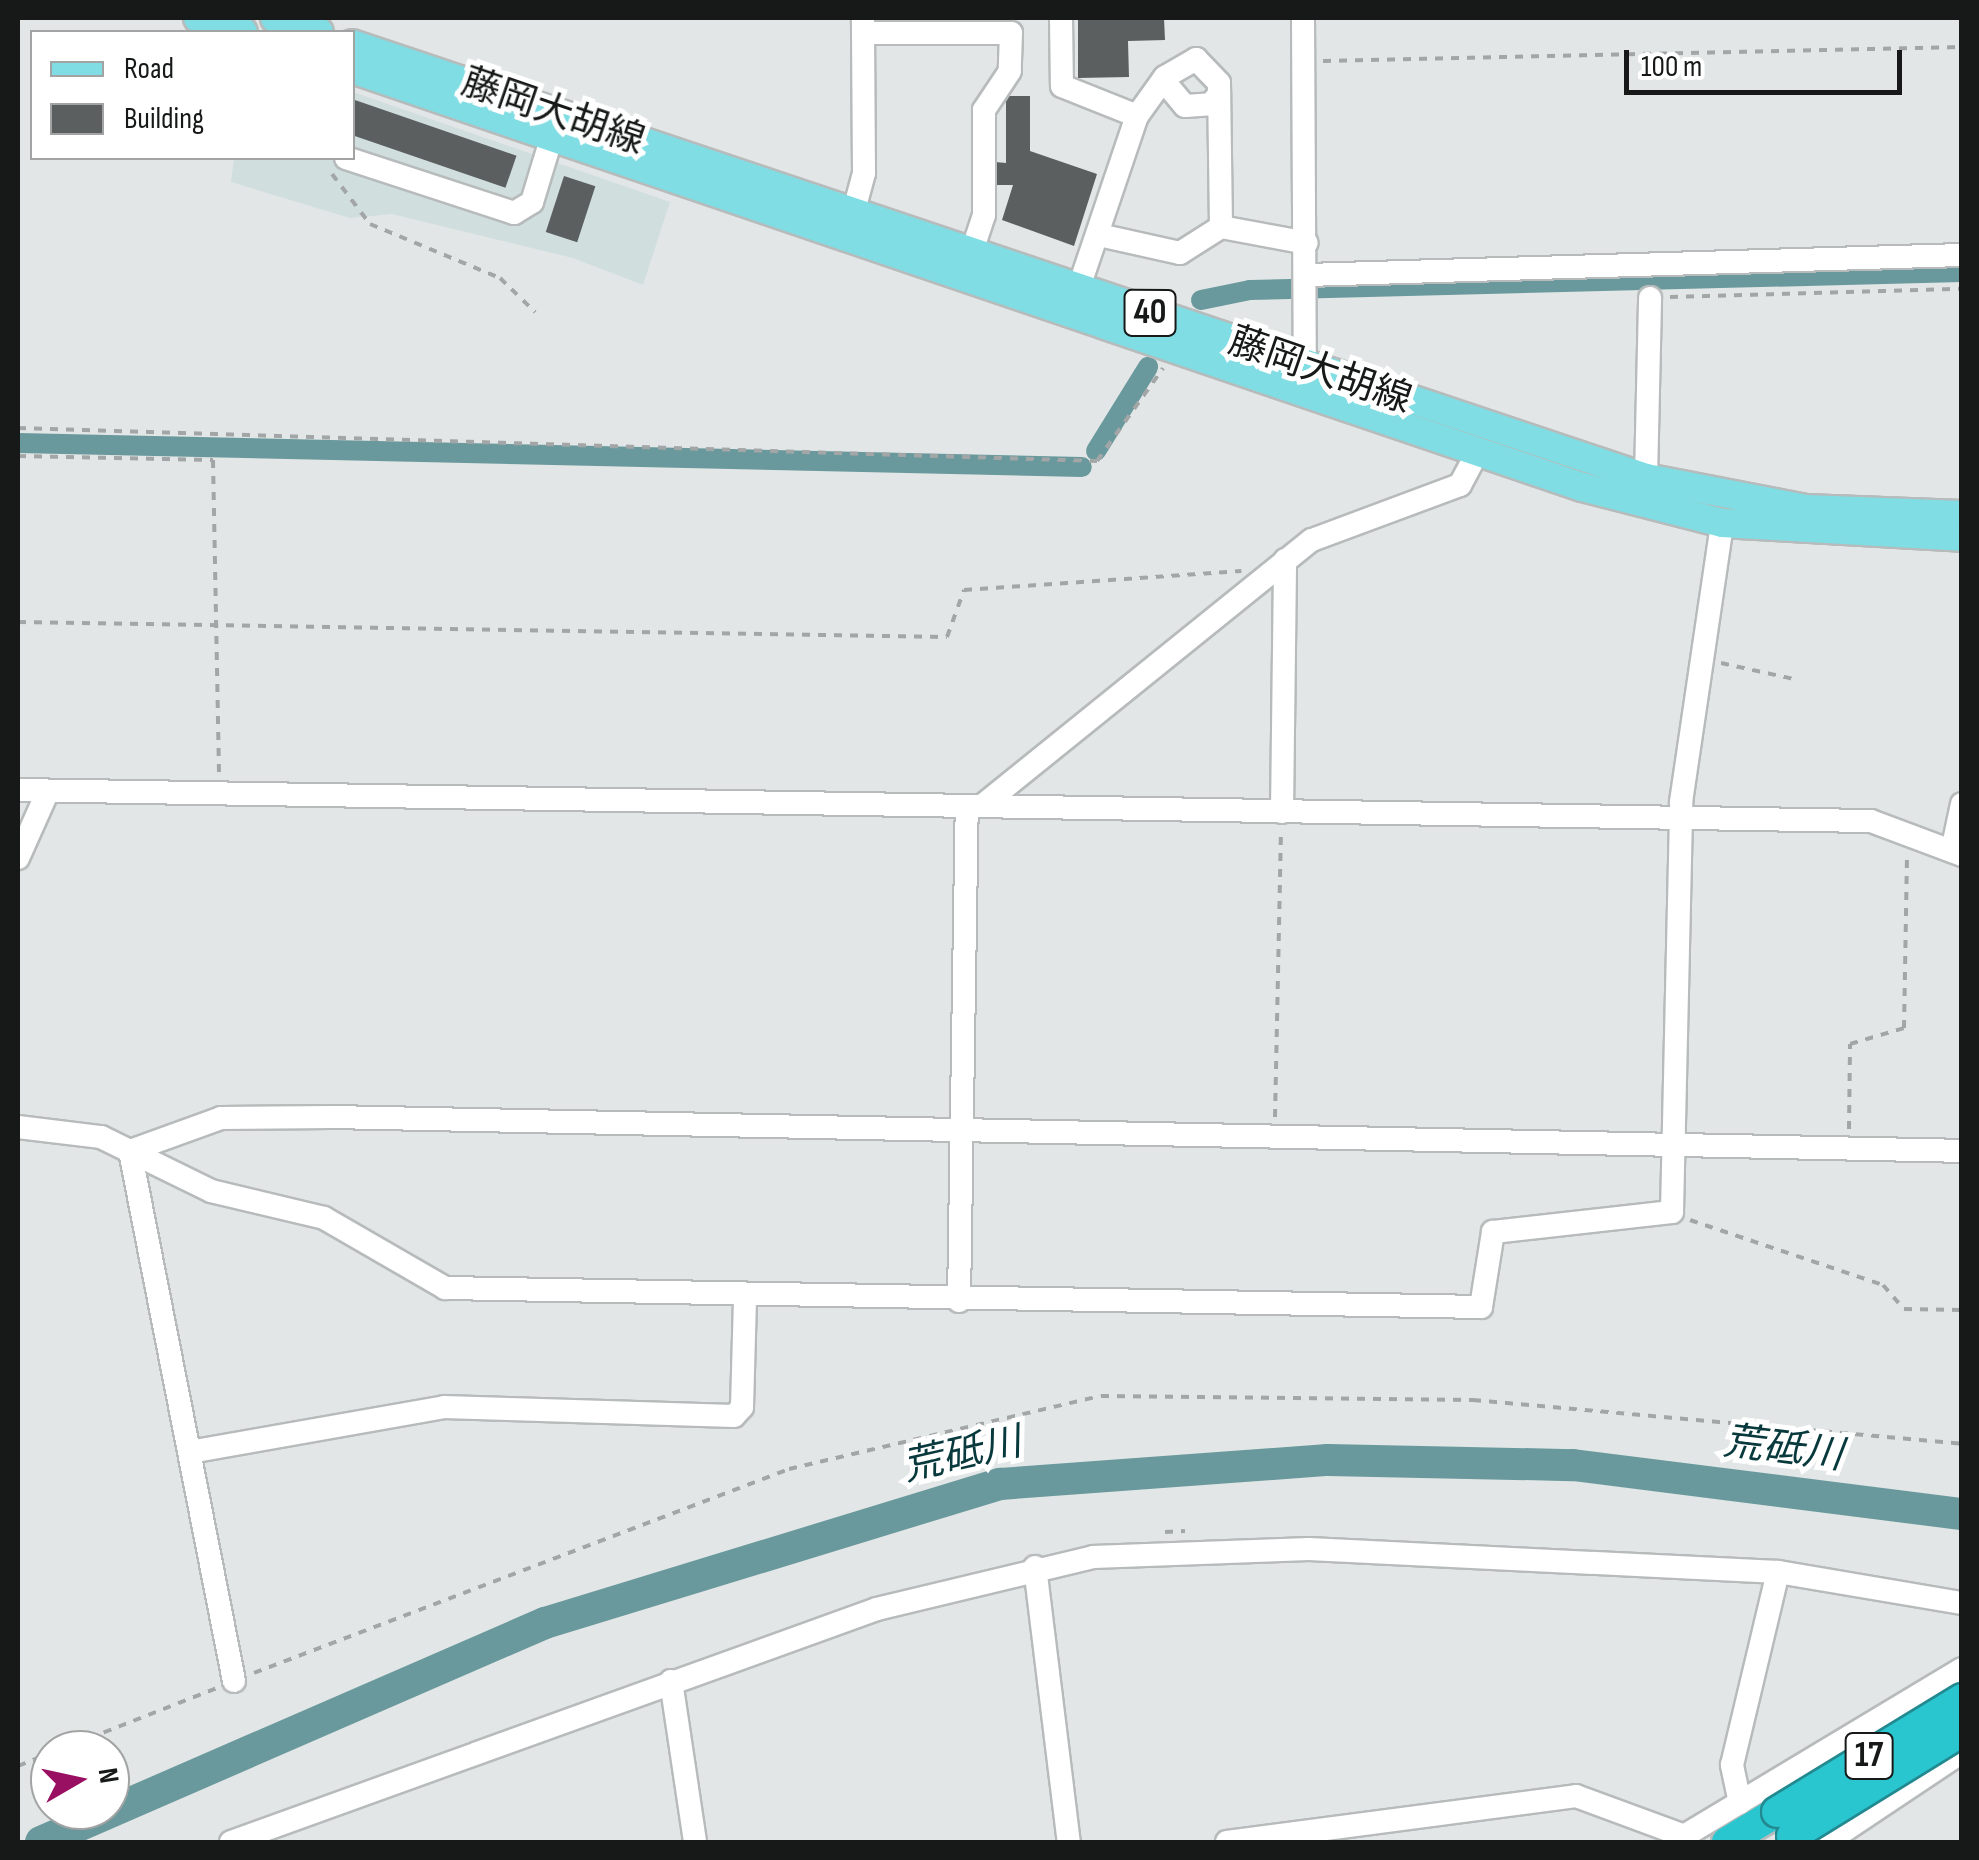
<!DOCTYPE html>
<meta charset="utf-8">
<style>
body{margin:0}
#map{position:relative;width:1979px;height:1860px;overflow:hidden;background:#e2e6e6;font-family:"Sofia Sans Condensed","Noto Sans JP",sans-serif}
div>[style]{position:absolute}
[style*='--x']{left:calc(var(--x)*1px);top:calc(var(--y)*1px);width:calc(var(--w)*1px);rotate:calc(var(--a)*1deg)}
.built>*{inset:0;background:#d0dede}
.canal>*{height:20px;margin:-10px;padding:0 10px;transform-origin:10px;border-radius:10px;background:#69999c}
.river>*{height:32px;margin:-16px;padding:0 16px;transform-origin:16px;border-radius:16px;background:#69999c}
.building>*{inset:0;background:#5c5f5f;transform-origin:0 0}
.path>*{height:4px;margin-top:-2px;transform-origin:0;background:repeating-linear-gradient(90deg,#a3a6a6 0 8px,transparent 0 16px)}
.roads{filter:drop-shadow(2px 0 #b7bbbb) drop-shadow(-2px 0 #b7bbbb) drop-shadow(0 2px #b7bbbb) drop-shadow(0 -2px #b7bbbb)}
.minor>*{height:22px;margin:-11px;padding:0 11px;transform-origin:11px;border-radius:11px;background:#fff}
.major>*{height:28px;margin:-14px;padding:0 14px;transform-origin:14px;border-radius:14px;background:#7fdde3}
.highway>*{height:30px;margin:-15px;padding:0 15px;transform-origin:15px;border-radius:15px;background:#29c6d0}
.bridges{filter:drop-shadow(2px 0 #238990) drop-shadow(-2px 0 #238990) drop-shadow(0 2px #238990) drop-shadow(0 -2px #238990)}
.highway-bridge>*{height:30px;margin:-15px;padding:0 15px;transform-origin:15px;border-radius:15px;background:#29c6d0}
span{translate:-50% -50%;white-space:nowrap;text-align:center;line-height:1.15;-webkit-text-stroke:10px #fff;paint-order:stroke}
.shield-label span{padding:2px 8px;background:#fff;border:2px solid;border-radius:8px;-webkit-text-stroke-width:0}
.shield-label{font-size:35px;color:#171919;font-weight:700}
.street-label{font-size:38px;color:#171919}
.water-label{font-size:40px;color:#08393c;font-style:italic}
.frame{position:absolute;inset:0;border:20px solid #171919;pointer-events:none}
.legend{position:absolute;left:30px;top:30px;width:325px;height:130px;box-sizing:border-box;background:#fff;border:2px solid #a2a3a3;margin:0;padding:12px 18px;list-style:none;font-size:30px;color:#171919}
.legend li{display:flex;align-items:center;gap:20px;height:50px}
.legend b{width:50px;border:2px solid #a2a3a3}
.north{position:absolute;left:30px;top:1730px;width:100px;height:100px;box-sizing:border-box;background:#fff;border:2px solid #a2a3a3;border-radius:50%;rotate:81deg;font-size:28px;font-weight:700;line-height:40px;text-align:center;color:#171919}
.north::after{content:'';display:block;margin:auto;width:35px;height:45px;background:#990f62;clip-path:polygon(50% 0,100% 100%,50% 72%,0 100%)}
.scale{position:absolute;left:1624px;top:50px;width:278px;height:45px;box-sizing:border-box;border:5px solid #171919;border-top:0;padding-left:12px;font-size:30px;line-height:35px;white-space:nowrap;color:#171919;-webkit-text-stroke:8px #fff;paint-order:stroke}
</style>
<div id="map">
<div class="built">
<div style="clip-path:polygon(353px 92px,670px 202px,643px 285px,573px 258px,392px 214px,350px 218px,231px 182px,234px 158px,352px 158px)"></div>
</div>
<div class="canal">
<div style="--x:1201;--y:300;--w:50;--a:-11.5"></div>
<div style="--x:1250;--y:290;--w:712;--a:-1.45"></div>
<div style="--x:18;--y:443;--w:1064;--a:1.29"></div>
<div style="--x:1096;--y:451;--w:99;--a:-58.2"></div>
</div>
<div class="river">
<div style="--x:41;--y:1842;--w:550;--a:-23.49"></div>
<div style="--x:545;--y:1623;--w:476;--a:-17"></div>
<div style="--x:1000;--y:1484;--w:329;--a:-4.2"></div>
<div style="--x:1328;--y:1460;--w:245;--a:1.2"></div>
<div style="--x:1573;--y:1465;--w:392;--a:7.2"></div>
</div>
<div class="building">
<div style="clip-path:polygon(1078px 18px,1164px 18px,1165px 40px,1128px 41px,1129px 77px,1078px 78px)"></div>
<div style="clip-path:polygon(1006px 96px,1030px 96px,1030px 151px,1097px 174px,1074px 246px,1002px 220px,1013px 185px,995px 185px,995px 162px,1006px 163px)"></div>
<div style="left:352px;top:99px;width:174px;height:34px;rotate:19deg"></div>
<div style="left:564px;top:176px;width:33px;height:59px;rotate:18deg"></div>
</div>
<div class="path">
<div style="--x:1323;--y:61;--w:639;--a:-1.26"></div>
<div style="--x:332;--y:174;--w:63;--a:52.8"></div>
<div style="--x:370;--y:224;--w:141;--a:22.6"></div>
<div style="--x:500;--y:278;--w:49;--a:44.2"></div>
<div style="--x:1670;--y:297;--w:292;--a:-1.6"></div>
<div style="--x:18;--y:428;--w:1080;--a:1.75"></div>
<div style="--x:1097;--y:461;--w:114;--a:-54.6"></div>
<div style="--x:18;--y:456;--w:195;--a:1.2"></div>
<div style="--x:213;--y:460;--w:314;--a:88.9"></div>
<div style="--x:18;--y:622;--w:929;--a:0.93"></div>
<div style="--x:947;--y:637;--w:50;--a:-70.1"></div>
<div style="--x:964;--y:590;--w:278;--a:-3.9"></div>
<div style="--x:1721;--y:663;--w:75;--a:12.4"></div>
<div style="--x:1275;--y:1117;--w:285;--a:-88.8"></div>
<div style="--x:1849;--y:1129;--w:85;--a:-89.3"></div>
<div style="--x:1850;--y:1044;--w:56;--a:-16.5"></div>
<div style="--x:1904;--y:1028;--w:170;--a:-89"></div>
<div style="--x:1690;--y:1220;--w:204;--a:18.6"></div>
<div style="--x:1883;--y:1285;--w:32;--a:49"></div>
<div style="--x:1904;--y:1309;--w:58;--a:1"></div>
<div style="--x:1165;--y:1532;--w:20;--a:-3"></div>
<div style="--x:254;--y:1673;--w:573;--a:-20.87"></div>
<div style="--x:789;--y:1469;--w:320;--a:-13.2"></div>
<div style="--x:1101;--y:1396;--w:372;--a:0.6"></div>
<div style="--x:1473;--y:1400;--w:491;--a:5.1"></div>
<div style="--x:59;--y:1750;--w:170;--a:-21.4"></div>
<div style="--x:18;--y:1766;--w:35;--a:-22"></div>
</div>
<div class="roads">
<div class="minor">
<div style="--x:1061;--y:18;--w:68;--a:89.2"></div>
<div style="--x:1062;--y:86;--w:81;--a:21.8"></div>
<div style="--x:1303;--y:18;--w:347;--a:89.7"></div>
<div style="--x:863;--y:33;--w:148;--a:0"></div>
<div style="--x:1011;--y:33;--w:38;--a:92"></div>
<div style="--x:1010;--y:71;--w:47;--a:123.7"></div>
<div style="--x:984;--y:110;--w:105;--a:90"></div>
<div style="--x:984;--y:215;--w:41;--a:108.4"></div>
<div style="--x:1163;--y:80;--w:34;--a:50"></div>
<div style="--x:1185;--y:106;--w:26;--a:-4"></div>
<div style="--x:1211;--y:104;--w:13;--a:-51"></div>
<div style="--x:346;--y:158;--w:177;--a:18.1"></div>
<div style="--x:514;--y:213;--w:21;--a:-31"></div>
<div style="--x:532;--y:202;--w:69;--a:-73.1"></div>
<div style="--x:850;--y:225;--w:54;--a:-74.9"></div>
<div style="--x:864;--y:173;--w:154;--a:-90.4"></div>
<div style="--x:1099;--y:235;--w:83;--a:12.5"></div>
<div style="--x:1180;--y:253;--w:49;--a:-32.4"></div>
<div style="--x:1221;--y:227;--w:87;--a:10.5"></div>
<div style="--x:1307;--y:275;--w:655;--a:-1.75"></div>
<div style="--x:1078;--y:290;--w:184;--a:-71.3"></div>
<div style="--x:1137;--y:116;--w:48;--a:-54.3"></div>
<div style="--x:1165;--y:77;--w:36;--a:-30"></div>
<div style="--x:1196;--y:59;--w:33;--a:46"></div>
<div style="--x:1219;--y:83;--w:144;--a:89.2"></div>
<div style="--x:1646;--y:478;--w:180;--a:-88.7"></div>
<div style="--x:18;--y:790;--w:1853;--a:0.96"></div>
<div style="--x:1871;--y:821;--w:97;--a:20.5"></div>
<div style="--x:983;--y:805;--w:422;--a:-38.9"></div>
<div style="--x:1312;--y:540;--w:158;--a:-20.4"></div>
<div style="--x:1460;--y:485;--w:34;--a:-62"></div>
<div style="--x:1282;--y:812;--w:252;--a:-89.3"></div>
<div style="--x:1952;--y:851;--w:48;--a:-78"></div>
<div style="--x:18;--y:858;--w:73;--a:-65.9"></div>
<div style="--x:18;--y:1127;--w:84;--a:6.9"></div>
<div style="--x:101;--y:1137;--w:123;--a:26.1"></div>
<div style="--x:211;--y:1191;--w:116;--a:13.4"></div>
<div style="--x:324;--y:1218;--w:140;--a:30"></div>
<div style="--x:445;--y:1288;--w:1036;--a:1.05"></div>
<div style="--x:1481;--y:1307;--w:76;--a:-80.9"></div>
<div style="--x:1493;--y:1232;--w:180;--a:-6.4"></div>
<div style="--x:1672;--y:1212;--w:410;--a:-88.7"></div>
<div style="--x:1681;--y:802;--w:282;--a:-81.6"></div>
<div style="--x:130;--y:1151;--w:97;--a:-19.9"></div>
<div style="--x:221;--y:1118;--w:110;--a:-0.5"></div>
<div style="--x:331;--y:1117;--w:1631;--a:1.19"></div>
<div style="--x:130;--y:1151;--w:540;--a:78.9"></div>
<div style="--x:959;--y:1301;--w:495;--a:-89.1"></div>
<div style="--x:190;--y:1452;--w:258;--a:-10"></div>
<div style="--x:444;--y:1407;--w:290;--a:1.8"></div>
<div style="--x:734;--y:1416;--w:12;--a:-48"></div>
<div style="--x:742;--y:1407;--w:108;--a:-88.4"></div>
<div style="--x:1035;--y:1567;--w:277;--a:83"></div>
<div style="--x:671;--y:1681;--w:163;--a:81.5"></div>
<div style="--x:1740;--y:1803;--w:39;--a:-102"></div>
<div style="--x:1732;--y:1765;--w:198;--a:-76.6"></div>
<div style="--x:231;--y:1842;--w:687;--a:-19.83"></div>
<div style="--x:877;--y:1609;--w:222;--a:-13.5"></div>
<div style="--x:1093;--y:1557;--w:216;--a:-2.1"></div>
<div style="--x:1309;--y:1549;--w:470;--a:2.8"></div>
<div style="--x:1778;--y:1572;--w:187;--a:9.6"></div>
<div style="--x:1227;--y:1842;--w:352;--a:-7.5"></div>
<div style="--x:1576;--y:1796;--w:116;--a:20.2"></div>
<div style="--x:1674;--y:1842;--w:336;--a:-31"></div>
<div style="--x:1827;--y:1842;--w:162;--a:-33.7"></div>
</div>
<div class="major">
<div style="--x:198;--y:18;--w:47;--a:17.3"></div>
<div style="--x:275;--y:18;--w:46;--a:17.7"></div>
<div style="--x:352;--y:44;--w:1365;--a:18.54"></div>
<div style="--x:1646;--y:478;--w:163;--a:11"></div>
<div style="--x:1806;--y:509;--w:156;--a:2.2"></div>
<div style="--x:352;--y:69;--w:1299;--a:18.77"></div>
<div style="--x:1582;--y:487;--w:145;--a:14.4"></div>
<div style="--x:1722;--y:523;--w:240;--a:3.3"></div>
</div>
<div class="highway">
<div style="--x:1727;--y:1842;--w:58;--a:-31"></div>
</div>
</div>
<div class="bridges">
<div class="highway-bridge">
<div style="--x:1777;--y:1812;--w:217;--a:-31.4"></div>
<div style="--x:1792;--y:1836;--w:200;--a:-31.7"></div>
</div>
</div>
<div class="shield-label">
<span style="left:1150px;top:313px">40</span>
<span style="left:1869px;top:1756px">17</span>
</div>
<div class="street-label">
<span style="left:553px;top:112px;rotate:19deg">藤岡大胡線</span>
<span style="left:1320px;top:371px;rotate:19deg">藤岡大胡線</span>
</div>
<div class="water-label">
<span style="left:1783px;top:1449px;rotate:7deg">荒砥川</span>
<span style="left:962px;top:1455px;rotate:-13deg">荒砥川</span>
</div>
<div class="frame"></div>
<ul class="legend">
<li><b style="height:12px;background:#7fdde3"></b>Road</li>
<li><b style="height:28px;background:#5c5f5f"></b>Building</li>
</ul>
<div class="north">N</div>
<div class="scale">100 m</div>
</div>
